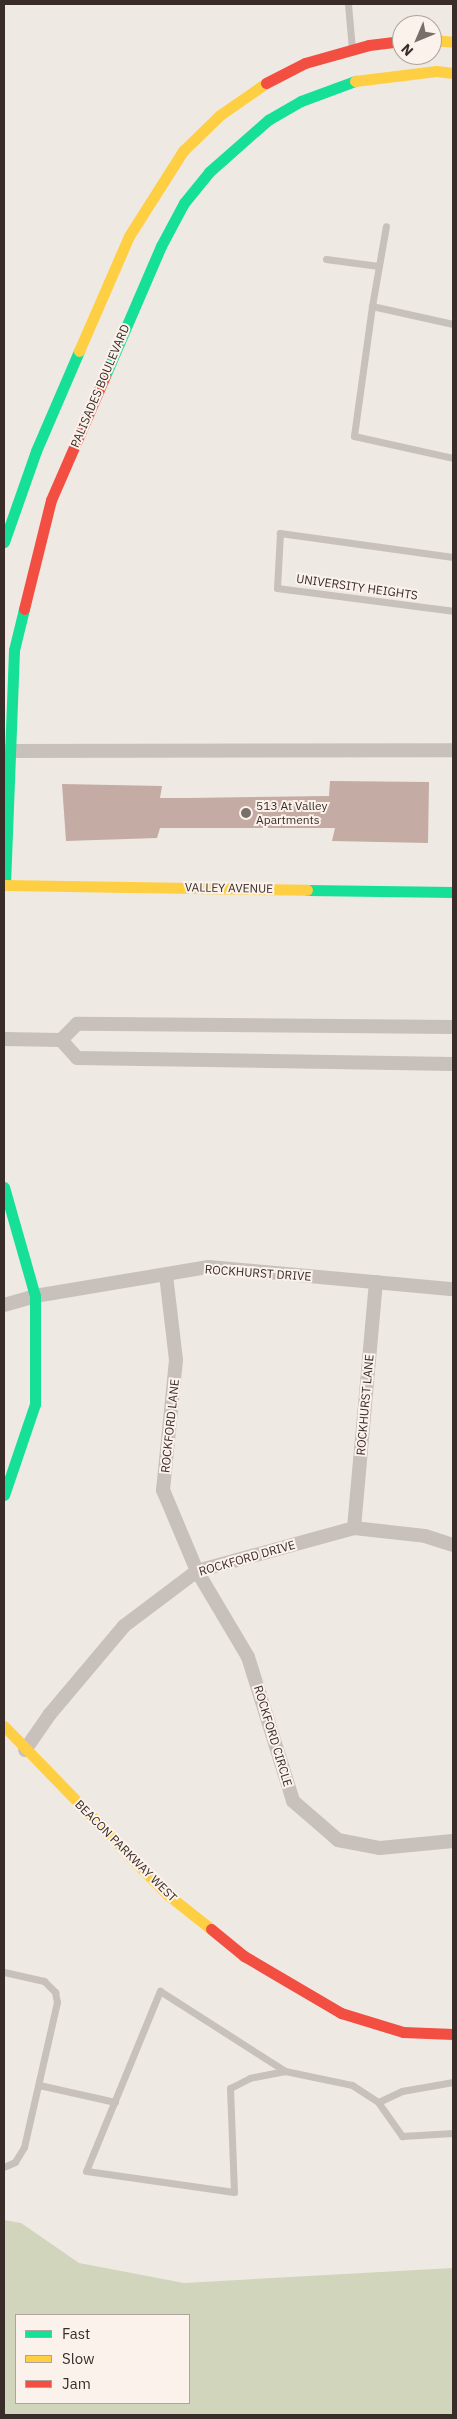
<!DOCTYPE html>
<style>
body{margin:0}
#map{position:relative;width:457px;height:2419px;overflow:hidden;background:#efe9e3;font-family:"IBM Plex Sans",sans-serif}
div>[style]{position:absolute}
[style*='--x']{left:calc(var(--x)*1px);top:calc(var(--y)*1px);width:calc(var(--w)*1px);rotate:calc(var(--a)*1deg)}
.green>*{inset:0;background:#d1d5bc}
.building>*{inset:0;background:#c4aba3}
.lane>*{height:7px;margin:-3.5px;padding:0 3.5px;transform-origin:3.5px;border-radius:3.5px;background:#c8c0bb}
.street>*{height:14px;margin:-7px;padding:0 7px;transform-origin:7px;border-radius:7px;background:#c8c0bb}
.fast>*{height:11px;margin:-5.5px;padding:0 5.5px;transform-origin:5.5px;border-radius:5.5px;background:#16e098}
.slow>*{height:11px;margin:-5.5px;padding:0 5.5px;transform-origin:5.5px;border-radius:5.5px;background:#ffcf43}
.jam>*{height:11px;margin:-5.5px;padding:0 5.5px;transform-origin:5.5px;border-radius:5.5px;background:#f24e42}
.dots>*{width:14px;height:14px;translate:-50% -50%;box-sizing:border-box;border:2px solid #fbf2eb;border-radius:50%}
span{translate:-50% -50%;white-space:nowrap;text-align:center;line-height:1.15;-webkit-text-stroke:4px #fbf2eb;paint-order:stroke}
.street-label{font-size:12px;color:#3a2d29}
.poi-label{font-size:12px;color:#3a2d29}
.left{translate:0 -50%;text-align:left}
.frame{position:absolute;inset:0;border:5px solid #3a2d29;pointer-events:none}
.legend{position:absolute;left:15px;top:2314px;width:175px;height:90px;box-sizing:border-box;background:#fbf2eb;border:1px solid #aea39d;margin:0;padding:6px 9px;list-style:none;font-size:15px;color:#3a2d29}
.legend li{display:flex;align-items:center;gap:10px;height:25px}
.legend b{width:25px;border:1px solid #aea39d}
.north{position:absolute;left:392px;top:15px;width:50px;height:50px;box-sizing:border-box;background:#fbf2eb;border:1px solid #aea39d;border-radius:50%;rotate:225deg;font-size:14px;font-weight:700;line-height:20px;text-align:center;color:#3a2d29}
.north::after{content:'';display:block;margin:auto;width:18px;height:22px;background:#796f6a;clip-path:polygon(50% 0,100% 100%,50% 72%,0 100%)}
</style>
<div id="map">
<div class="green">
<div style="clip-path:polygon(evenodd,4px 2220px,21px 2223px,79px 2263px,184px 2283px,453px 2268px,453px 2415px,4px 2415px,4px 2220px,16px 2315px,189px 2315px,189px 2403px,16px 2403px,16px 2315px)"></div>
</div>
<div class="building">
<div style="clip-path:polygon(330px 781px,429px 782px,428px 843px,332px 841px,335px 828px,160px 828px,157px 838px,66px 841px,62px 784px,162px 786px,160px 798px,189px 798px,329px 796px)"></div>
</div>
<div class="lane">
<div style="--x:348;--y:4;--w:45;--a:84.9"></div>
<div style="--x:326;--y:259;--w:53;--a:7.5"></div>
<div style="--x:372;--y:306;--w:81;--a:-80.1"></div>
<div style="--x:453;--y:324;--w:83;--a:-167.5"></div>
<div style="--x:372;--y:306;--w:131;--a:97.9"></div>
<div style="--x:354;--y:436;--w:101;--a:12.5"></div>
<div style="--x:453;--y:557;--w:175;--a:-172.1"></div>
<div style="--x:280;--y:533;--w:55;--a:93.1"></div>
<div style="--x:277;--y:588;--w:177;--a:7.4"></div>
<div style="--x:4;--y:1972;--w:41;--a:12.7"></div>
<div style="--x:44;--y:1981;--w:16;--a:45"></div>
<div style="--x:55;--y:1992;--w:10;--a:79"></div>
<div style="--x:57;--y:2002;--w:149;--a:102.8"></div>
<div style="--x:24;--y:2147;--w:17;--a:121"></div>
<div style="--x:15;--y:2162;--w:12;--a:156"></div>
<div style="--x:285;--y:2071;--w:36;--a:169"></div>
<div style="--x:250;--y:2078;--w:22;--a:153"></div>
<div style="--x:230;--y:2088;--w:104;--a:87.8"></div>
<div style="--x:234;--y:2192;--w:149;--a:-171.9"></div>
<div style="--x:86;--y:2171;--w:195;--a:-67.7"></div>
<div style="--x:160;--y:1991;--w:148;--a:32.6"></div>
<div style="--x:285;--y:2071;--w:68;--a:11.8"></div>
<div style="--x:352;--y:2085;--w:31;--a:33"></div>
<div style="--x:453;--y:2082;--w:52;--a:170"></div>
<div style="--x:402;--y:2091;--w:26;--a:155"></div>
<div style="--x:378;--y:2102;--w:42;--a:54.8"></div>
<div style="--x:402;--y:2136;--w:51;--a:-3.4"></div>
<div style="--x:39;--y:2085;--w:78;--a:12.6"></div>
</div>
<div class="street">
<div style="--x:4;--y:751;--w:449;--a:-0.1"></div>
<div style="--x:453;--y:1027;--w:376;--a:-179.5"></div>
<div style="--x:77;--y:1024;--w:23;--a:135"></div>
<div style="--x:61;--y:1040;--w:24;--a:48"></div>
<div style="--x:77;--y:1058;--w:376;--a:0.9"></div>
<div style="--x:4;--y:1039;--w:57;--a:1"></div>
<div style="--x:166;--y:1275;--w:86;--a:83.3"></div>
<div style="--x:176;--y:1360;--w:131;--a:95.7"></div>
<div style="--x:163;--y:1490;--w:88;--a:67.2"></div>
<div style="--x:197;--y:1571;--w:100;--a:59.3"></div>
<div style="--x:248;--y:1657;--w:151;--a:72.6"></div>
<div style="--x:293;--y:1801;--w:60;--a:40.9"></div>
<div style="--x:338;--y:1840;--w:43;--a:10.8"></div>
<div style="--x:380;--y:1848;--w:73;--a:-5.5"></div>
<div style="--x:4;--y:1305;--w:32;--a:-16"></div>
<div style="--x:35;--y:1296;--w:176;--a:-9.5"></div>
<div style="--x:209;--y:1267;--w:245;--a:5.2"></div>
<div style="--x:354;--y:1528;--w:247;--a:-84.9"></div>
<div style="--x:25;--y:1750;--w:44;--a:-55.2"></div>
<div style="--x:50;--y:1714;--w:115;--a:-49.9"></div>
<div style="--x:124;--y:1626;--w:91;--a:-37"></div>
<div style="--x:197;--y:1571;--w:163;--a:-15.3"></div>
<div style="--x:354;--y:1528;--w:71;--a:6.4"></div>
<div style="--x:425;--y:1536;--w:29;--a:18"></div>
</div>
<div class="fast">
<div style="--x:105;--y:376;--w:142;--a:-66.7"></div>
<div style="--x:161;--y:246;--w:49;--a:-61.9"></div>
<div style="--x:184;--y:203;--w:40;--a:-51"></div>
<div style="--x:209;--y:172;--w:79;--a:-41.4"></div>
<div style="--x:268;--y:120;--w:38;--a:-30"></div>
<div style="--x:301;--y:101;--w:58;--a:-20.3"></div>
<div style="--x:4;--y:542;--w:96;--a:-70.6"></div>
<div style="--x:36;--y:451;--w:109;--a:-66.7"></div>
<div style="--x:5;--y:885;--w:235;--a:-87.8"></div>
<div style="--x:14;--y:650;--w:42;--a:-76.3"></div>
<div style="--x:307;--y:890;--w:146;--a:0.8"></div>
<div style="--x:4;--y:1187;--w:113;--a:74.1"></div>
<div style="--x:35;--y:1296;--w:108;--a:90"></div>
<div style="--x:35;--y:1404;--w:96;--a:108.8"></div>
</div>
<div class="slow">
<div style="--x:432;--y:40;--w:21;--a:5"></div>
<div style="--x:355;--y:81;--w:82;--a:-7"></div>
<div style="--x:436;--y:71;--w:17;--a:7"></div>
<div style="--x:79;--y:351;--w:125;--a:-66.5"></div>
<div style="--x:129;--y:236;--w:101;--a:-57.6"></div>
<div style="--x:183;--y:151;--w:52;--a:-44.2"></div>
<div style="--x:220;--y:115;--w:56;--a:-34.8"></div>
<div style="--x:4;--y:885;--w:303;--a:0.9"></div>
<div style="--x:4;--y:1726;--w:235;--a:45.9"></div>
<div style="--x:168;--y:1895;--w:55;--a:38.3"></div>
</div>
<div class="jam">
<div style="--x:266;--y:83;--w:44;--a:-27.1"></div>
<div style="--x:305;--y:63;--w:66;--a:-15.7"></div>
<div style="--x:369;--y:45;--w:33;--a:-7"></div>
<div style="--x:24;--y:609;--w:112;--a:-76.1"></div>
<div style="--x:51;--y:500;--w:135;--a:-66.5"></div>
<div style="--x:211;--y:1929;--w:43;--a:39.3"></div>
<div style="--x:244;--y:1956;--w:113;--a:30.4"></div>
<div style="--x:341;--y:2013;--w:65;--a:17"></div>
<div style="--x:403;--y:2032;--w:50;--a:2.3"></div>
</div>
<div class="dots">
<div style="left:246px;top:813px;background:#796f6a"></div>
</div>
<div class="street-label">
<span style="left:100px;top:386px;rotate:-67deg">PALISADES BOULEVARD</span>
<span style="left:357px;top:587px;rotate:8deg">UNIVERSITY HEIGHTS</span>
<span style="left:229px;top:888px;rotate:1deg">VALLEY AVENUE</span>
<span style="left:258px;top:1273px;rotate:4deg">ROCKHURST DRIVE</span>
<span style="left:365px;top:1405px;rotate:-85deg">ROCKHURST LANE</span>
<span style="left:170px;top:1426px;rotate:-84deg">ROCKFORD LANE</span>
<span style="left:247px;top:1558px;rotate:-16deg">ROCKFORD DRIVE</span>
<span style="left:273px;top:1736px;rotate:73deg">ROCKFORD CIRCLE</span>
<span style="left:126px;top:1851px;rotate:45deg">BEACON PARKWAY WEST</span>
</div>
<div class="poi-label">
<span class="left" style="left:256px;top:813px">513 At Valley<br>Apartments</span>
</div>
<div class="frame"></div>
<ul class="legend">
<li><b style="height:6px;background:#16e098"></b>Fast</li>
<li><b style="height:6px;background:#ffcf43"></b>Slow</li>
<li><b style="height:6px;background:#f24e42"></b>Jam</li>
</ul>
<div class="north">N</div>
</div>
